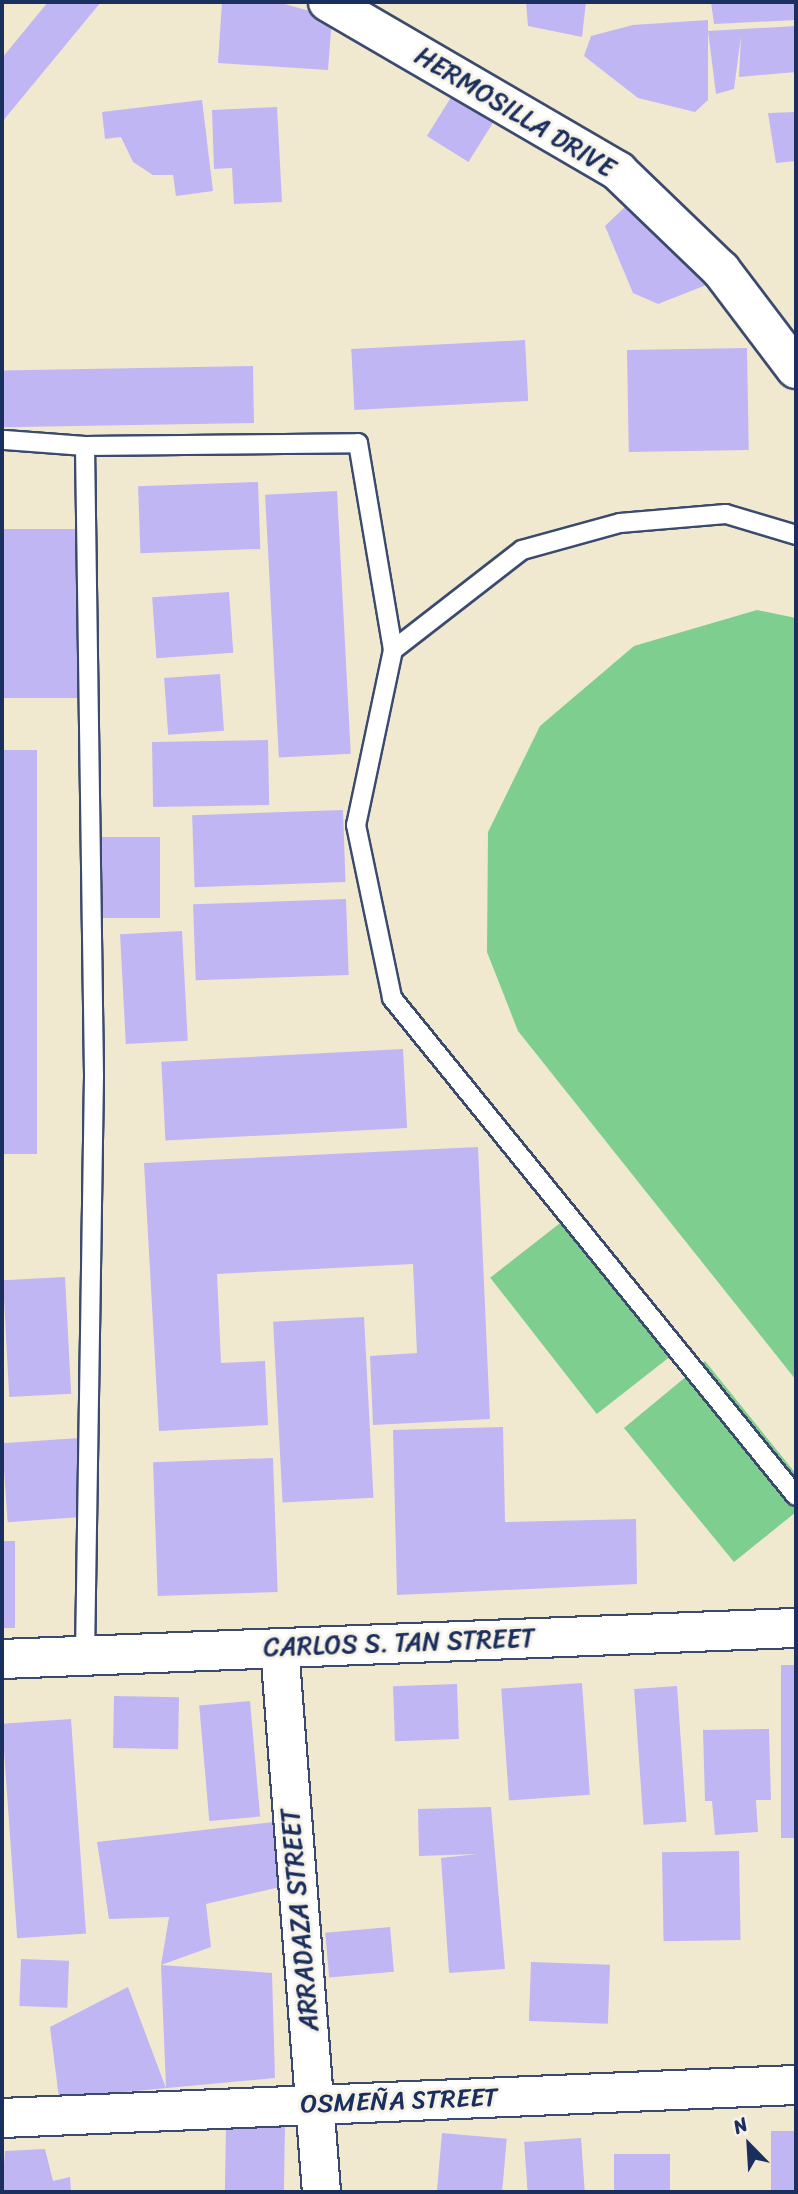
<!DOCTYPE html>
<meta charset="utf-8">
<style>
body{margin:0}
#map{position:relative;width:798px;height:2194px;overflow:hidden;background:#f1e8d0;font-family:Sriracha,sans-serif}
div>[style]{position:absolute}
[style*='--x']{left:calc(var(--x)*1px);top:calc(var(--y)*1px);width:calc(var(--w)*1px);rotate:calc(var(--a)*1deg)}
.green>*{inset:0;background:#7dce8f;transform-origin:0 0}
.building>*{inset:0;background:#c0b6f4;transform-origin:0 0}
.roads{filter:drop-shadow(2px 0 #3b4b6f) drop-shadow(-2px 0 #3b4b6f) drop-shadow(0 2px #3b4b6f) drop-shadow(0 -2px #3b4b6f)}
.lane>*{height:18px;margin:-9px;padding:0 9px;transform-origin:9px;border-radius:9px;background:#fff}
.street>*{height:37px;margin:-18.5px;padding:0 18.5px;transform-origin:18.5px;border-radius:18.5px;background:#fff}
.secondary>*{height:38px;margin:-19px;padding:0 19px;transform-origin:19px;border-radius:19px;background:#fff}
span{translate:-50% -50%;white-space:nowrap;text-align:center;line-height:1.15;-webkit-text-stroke:6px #f7f3e8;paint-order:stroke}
.street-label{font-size:26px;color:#1b2f5e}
.frame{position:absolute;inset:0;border:4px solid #1b2f5e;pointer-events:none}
.north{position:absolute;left:714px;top:2110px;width:70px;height:70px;-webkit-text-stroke:5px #f7f3e8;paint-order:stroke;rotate:336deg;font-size:19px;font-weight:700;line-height:28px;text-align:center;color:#1b2f5e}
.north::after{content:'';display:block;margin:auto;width:24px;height:32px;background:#1b2f5e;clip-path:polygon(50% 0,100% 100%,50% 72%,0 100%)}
</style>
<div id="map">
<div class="green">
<div style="clip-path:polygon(757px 610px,796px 618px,796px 1380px,518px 1031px,487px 952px,488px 832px,540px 726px,634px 646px)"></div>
<div style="left:573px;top:1213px;width:173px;height:105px;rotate:52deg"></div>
<div style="clip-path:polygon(705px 1361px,796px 1474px,796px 1512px,734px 1562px,624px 1428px)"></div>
</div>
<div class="building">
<div style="clip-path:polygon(48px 2px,101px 2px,2px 122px,2px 58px)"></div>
<div style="clip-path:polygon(222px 2px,277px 2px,332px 17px,328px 70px,218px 63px)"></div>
<div style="clip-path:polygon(526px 2px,586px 2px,582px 37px,528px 26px)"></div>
<div style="clip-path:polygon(711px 2px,796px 2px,796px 20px,714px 24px)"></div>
<div style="clip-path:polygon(708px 20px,708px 100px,695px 112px,638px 98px,584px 56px,591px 36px,633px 25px)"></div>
<div style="clip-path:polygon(796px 26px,796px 72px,739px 77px,741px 36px,734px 89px,716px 94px,708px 31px)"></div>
<div style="left:455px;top:91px;width:49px;height:53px;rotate:32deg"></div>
<div style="clip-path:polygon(202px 100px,213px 191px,176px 196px,173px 175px,153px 175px,133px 162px,121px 137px,105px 139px,102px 112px)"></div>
<div style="clip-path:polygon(277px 107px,282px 202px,234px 204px,232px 168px,214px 169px,212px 110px)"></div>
<div style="clip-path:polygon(796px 112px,796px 161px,776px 163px,768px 113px)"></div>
<div style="clip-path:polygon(627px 205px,719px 280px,658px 304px,633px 293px,605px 226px)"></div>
<div style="left:525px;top:340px;width:61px;height:174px;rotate:87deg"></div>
<div style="left:747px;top:348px;width:102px;height:120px;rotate:89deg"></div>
<div style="left:253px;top:366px;width:57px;height:251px;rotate:89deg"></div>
<div style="left:258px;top:482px;width:67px;height:120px;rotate:88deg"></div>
<div style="left:337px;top:491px;width:263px;height:72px;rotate:87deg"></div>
<div style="left:2px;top:529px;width:75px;height:169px"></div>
<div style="left:229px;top:592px;width:61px;height:77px;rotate:86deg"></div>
<div style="left:220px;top:674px;width:57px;height:56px;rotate:86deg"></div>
<div style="left:268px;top:740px;width:65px;height:116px;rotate:89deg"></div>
<div style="left:2px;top:750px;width:35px;height:404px"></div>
<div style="left:343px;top:810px;width:72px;height:151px;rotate:88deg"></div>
<div style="left:99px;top:837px;width:61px;height:81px"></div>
<div style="left:346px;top:899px;width:76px;height:153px;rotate:88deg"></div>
<div style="left:182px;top:931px;width:110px;height:62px;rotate:87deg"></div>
<div style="left:403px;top:1049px;width:79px;height:242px;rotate:87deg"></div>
<div style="clip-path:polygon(478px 1147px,490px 1419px,373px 1425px,370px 1356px,417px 1353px,413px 1264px,217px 1274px,221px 1363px,265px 1361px,268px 1425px,159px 1431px,144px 1163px)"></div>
<div style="left:65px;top:1277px;width:117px;height:62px;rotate:87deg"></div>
<div style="left:364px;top:1317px;width:181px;height:91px;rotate:87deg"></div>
<div style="clip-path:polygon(503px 1427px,505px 1522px,636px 1519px,637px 1584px,397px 1595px,393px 1430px)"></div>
<div style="left:79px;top:1438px;width:79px;height:77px;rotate:86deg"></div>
<div style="left:273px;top:1458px;width:134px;height:120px;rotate:88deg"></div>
<div style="left:2px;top:1541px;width:13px;height:87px"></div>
<div style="left:781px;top:1665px;width:15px;height:173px"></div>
<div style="left:582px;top:1683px;width:112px;height:81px;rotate:86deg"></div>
<div style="left:457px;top:1684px;width:55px;height:64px;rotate:88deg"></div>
<div style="left:677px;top:1686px;width:136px;height:43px;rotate:86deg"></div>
<div style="left:114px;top:1696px;width:65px;height:52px;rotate:1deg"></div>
<div style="left:250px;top:1701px;width:116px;height:51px;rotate:85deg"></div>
<div style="left:71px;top:1719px;width:215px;height:69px;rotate:86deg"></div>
<div style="clip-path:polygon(769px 1729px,771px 1800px,756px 1800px,758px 1832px,715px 1835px,712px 1801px,705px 1801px,703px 1730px)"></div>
<div style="clip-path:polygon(491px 1807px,505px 1969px,449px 1973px,441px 1858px,478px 1854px,419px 1856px,418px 1809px)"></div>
<div style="clip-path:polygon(273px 1822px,280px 1887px,206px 1904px,211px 1947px,161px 1965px,272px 1973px,275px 2078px,59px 2098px,50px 2027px,128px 1987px,166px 2088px,161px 1965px,169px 1917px,109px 1919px,97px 1842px)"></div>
<div style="left:739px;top:1851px;width:89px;height:77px;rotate:89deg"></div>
<div style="left:390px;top:1927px;width:45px;height:65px;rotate:85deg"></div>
<div style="left:21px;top:1959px;width:48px;height:47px;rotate:2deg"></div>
<div style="left:531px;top:1962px;width:79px;height:59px;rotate:2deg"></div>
<div style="left:226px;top:2126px;width:59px;height:66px;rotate:1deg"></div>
<div style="left:796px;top:2131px;width:61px;height:25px;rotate:90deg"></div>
<div style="left:442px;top:2133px;width:65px;height:59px;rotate:5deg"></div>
<div style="left:581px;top:2138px;width:54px;height:57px;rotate:86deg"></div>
<div style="clip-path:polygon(45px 2149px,53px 2181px,70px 2177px,71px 2192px,2px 2192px,5px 2151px)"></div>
<div style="left:614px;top:2154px;width:56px;height:38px"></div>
</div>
<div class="roads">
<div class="lane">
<div style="--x:5;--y:440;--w:80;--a:4.3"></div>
<div style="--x:85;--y:446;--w:273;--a:-0.6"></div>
<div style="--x:358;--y:443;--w:210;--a:80.4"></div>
<div style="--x:393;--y:650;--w:179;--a:101.9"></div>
<div style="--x:356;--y:825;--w:177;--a:78.2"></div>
<div style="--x:392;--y:998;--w:641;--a:50.95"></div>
<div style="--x:85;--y:446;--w:630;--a:89.18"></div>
<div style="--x:94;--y:1076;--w:580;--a:90.89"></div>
<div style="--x:393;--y:650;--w:163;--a:-37.8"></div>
<div style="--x:522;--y:550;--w:102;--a:-15.4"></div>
<div style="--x:620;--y:523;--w:106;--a:-4.9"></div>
<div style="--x:726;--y:514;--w:73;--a:16.7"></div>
</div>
<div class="street">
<div style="--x:279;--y:1647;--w:547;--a:85.59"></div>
</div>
<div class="secondary">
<div style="--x:328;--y:2;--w:336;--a:30.2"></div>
<div style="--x:618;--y:171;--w:143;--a:43.9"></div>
<div style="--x:721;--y:270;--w:124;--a:52.9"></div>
<div style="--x:2;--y:1659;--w:795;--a:-2.24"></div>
<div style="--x:2;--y:2118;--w:795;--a:-2.38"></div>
</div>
</div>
<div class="street-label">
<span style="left:515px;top:112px;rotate:31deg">HERMOSILLA DRIVE</span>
<span style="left:399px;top:1643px;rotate:-2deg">CARLOS S. TAN STREET</span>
<span style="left:300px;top:1920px;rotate:-95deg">ARRADAZA STREET</span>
<span style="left:399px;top:2101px;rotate:-2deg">OSMEÑA STREET</span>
</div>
<div class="frame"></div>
<div class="north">N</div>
</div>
